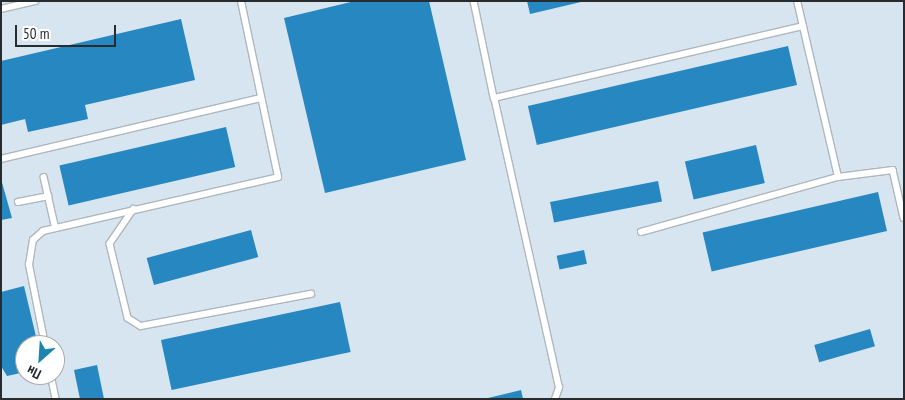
<!DOCTYPE html>
<meta charset="utf-8">
<style>
body{margin:0}
#map{position:relative;width:905px;height:400px;overflow:hidden;background:#e7eff5;font-family:"PT Sans Narrow",sans-serif}
div>[style]{position:absolute}
[style*='--x']{left:calc(var(--x)*1px);top:calc(var(--y)*1px);width:calc(var(--w)*1px);rotate:calc(var(--a)*1deg)}
.built>*{inset:0;background:#d7e5f0}
.building>*{inset:0;background:#2787c0;transform-origin:0 0}
.roads{filter:drop-shadow(1px 0 #afb6bc) drop-shadow(-1px 0 #afb6bc) drop-shadow(0 1px #afb6bc) drop-shadow(0 -1px #afb6bc)}
.lane>*{height:5.5px;margin:-2.75px;padding:0 2.75px;transform-origin:2.75px;border-radius:2.75px;background:#fff}
span{translate:-50% -50%;white-space:nowrap;text-align:center;line-height:1.15;-webkit-text-stroke:4px #fff;paint-order:stroke}
.frame{position:absolute;inset:0;border:2px solid #292c2f;pointer-events:none}
.north{position:absolute;left:15px;top:335px;width:50px;height:50px;box-sizing:border-box;background:#fff;border:1px solid #a9abac;border-radius:50%;rotate:206deg;font-size:14px;font-weight:700;line-height:20px;text-align:center;color:#292c2f}
.north::after{content:'';display:block;margin:auto;width:18px;height:22px;background:#1c85ae;clip-path:polygon(50% 0,100% 100%,50% 72%,0 100%)}
.scale{position:absolute;left:15px;top:25px;width:101px;height:22px;box-sizing:border-box;border:2px solid #292c2f;border-top:0;padding-left:6px;font-size:15px;line-height:18px;white-space:nowrap;color:#292c2f;-webkit-text-stroke:4px #fff;paint-order:stroke}
</style>
<div id="map">
<div class="built">
<div style="clip-path:polygon(evenodd,1px 1px,904px 1px,904px 399px,1px 399px,1px 1px,25px 345px,55px 345px,55px 375px,25px 375px,25px 345px)"></div>
</div>
<div class="building">
<div style="clip-path:polygon(355px 1px,429px 1px,466px 160px,325px 193px,284px 18px)"></div>
<div style="clip-path:polygon(527px 1px,580px 1px,581px 2px,530px 14px)"></div>
<div style="clip-path:polygon(181px 19px,195px 80px,85px 105px,88px 119px,28px 132px,25px 119px,1px 125px,1px 61px)"></div>
<div style="left:788px;top:46px;width:40px;height:267px;rotate:77deg"></div>
<div style="left:226px;top:127px;width:41px;height:171px;rotate:77deg"></div>
<div style="left:756px;top:145px;width:39px;height:73px;rotate:77deg"></div>
<div style="clip-path:polygon(1px 179px,12px 218px,1px 220px)"></div>
<div style="left:658px;top:181px;width:21px;height:110px;rotate:79deg"></div>
<div style="left:878px;top:192px;width:40px;height:180px;rotate:77deg"></div>
<div style="left:251px;top:230px;width:28px;height:108px;rotate:75deg"></div>
<div style="left:584px;top:250px;width:14px;height:28px;rotate:78deg"></div>
<div style="clip-path:polygon(24px 286px,38px 345px,25px 345px,25px 372px,7px 376px,1px 366px,1px 292px)"></div>
<div style="left:340px;top:302px;width:51px;height:183px;rotate:78deg"></div>
<div style="left:870px;top:329px;width:18px;height:58px;rotate:74deg"></div>
<div style="clip-path:polygon(97px 365px,104px 399px,80px 399px,74px 370px)"></div>
<div style="clip-path:polygon(521px 390px,523px 399px,488px 399px,488px 398px)"></div>
</div>
<div class="roads">
<div class="lane">
<div style="--x:474;--y:1;--w:99;--a:78.3"></div>
<div style="--x:1;--y:9;--w:35;--a:-13"></div>
<div style="--x:1;--y:159;--w:267;--a:-13.2"></div>
<div style="--x:44;--y:177;--w:49;--a:77.1"></div>
<div style="--x:838;--y:177;--w:55;--a:-7.3"></div>
<div style="--x:893;--y:170;--w:49;--a:77.1"></div>
<div style="--x:18;--y:202;--w:31;--a:-11"></div>
<div style="--x:134;--y:209;--w:42;--a:124.4"></div>
<div style="--x:110;--y:244;--w:76;--a:76.3"></div>
<div style="--x:128;--y:318;--w:15;--a:32"></div>
<div style="--x:141;--y:326;--w:173;--a:-10.7"></div>
<div style="--x:641;--y:232;--w:205;--a:-15.6"></div>
<div style="--x:838;--y:177;--w:181;--a:-103.1"></div>
<div style="--x:45;--y:345;--w:82;--a:-101.3"></div>
<div style="--x:29;--y:265;--w:25;--a:-81"></div>
<div style="--x:33;--y:240;--w:13;--a:-42"></div>
<div style="--x:43;--y:231;--w:241;--a:-12.9"></div>
<div style="--x:278;--y:177;--w:180;--a:-101.9"></div>
<div style="--x:51;--y:375;--w:25;--a:78"></div>
<div style="--x:555;--y:399;--w:12;--a:-70"></div>
<div style="--x:559;--y:388;--w:297;--a:-102.6"></div>
<div style="--x:494;--y:98;--w:317;--a:-13.1"></div>
</div>
</div>
<div class="frame"></div>
<div class="north">Пн</div>
<div class="scale">50 m</div>
</div>
